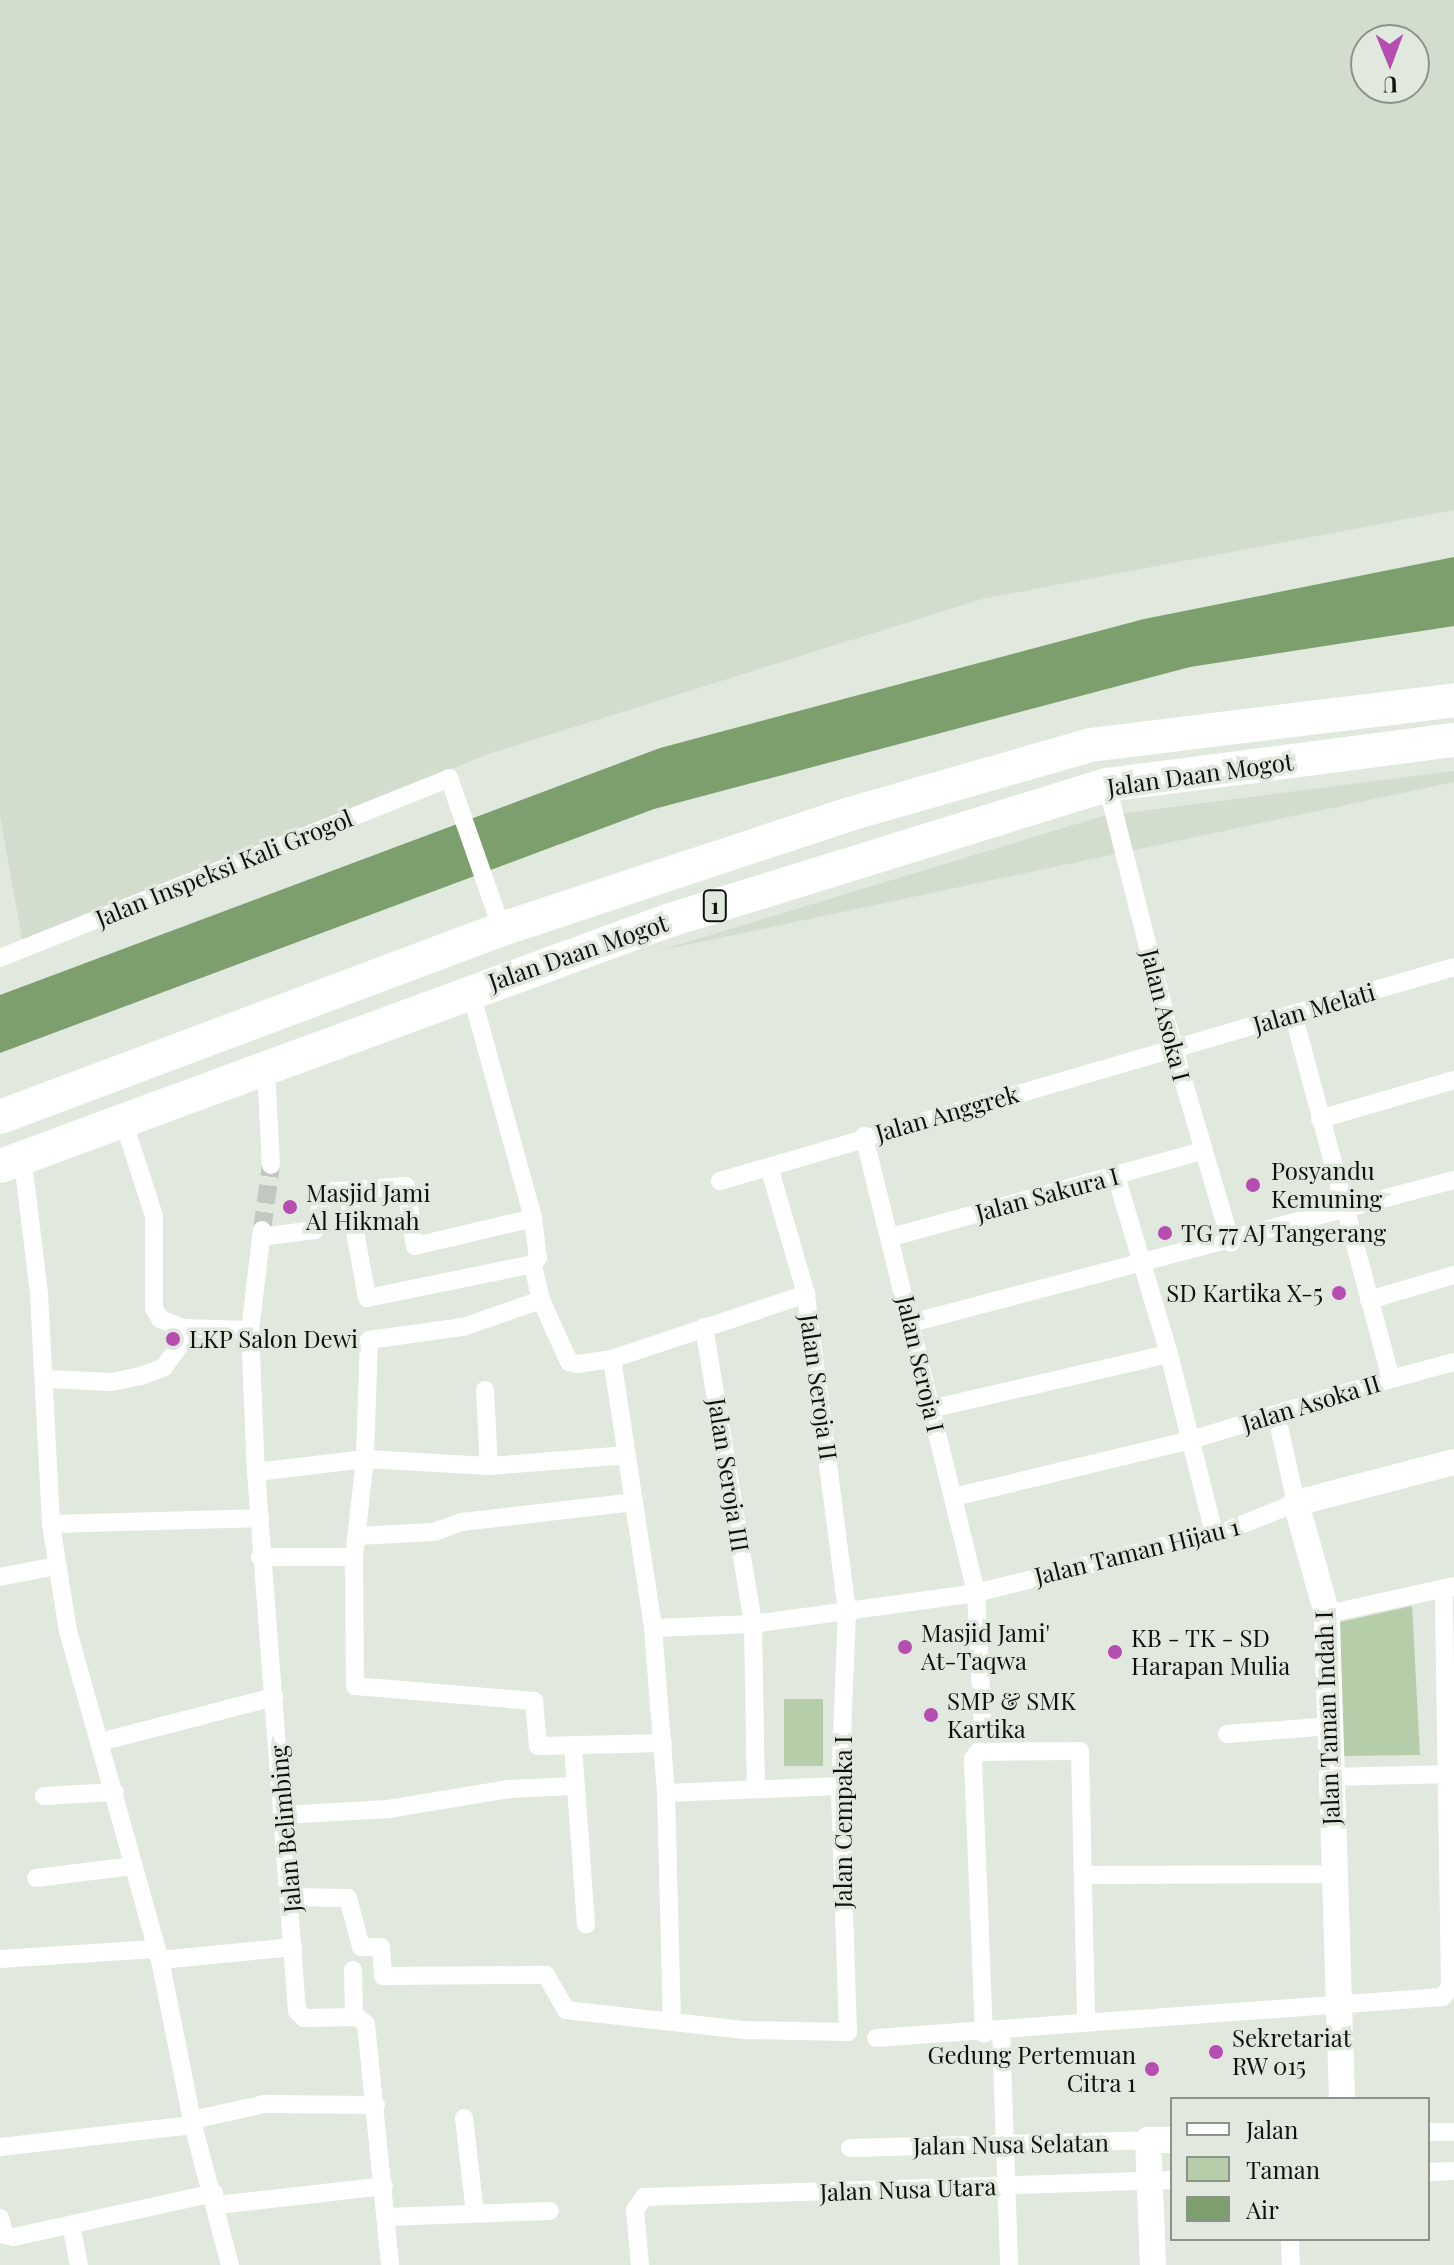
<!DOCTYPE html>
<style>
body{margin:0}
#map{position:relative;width:1454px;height:2265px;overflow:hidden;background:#e1e8de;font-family:"Playfair Display",serif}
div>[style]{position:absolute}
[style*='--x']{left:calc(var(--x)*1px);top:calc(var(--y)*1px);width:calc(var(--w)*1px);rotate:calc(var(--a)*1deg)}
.built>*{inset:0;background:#d2ddcd}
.green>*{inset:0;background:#b5cda9;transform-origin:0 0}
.water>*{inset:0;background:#7d9e6d}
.street-tunnel>*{height:18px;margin-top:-9px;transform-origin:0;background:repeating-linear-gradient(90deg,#c2c8bf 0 18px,transparent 0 27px)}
.street>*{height:18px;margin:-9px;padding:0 9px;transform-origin:9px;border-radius:9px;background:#fff}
.secondary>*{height:26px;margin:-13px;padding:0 13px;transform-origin:13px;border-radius:13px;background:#fff}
.highway>*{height:34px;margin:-17px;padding:0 17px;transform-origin:17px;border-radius:17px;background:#fff}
.dots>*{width:22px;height:22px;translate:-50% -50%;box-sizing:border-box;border:4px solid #e1e8de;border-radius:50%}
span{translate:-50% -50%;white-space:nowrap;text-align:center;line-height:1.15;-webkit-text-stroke:7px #e1e8de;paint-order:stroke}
.shield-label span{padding:2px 6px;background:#e1e8de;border:2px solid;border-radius:6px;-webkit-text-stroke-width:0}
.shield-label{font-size:22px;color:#0f110e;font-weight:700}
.street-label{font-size:24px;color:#0f110e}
.poi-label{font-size:24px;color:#0f110e}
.left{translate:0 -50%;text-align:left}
.right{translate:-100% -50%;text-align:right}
.legend{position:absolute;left:1170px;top:2097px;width:260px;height:144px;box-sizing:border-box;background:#e1e8de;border:2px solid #8d928b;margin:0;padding:10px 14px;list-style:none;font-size:24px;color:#0f110e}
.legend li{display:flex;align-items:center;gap:16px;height:40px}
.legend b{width:40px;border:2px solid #8d928b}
.north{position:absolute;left:1350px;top:24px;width:80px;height:80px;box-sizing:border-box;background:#e1e8de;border:2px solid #8d928b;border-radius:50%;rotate:179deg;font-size:22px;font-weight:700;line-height:32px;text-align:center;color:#0f110e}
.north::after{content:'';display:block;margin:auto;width:28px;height:36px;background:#b64db0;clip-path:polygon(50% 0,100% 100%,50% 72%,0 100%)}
</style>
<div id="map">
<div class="built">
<div style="clip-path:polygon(evenodd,0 0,1454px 0,1454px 510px,982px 599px,488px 754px,23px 944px,0 816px,0 0,1366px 40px,1414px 40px,1414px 88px,1366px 88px,1366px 40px)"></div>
<div style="clip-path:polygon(1454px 771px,1454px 782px,658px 951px,1103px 816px)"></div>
</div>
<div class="green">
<div style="clip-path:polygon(1412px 1606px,1420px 1755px,1340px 1756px,1336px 1623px)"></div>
<div style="left:823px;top:1699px;width:67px;height:39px;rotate:90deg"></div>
</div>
<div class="water">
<div style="clip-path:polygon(1454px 557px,1454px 626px,1190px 667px,654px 809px,0 1053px,0 995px,660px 748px,1144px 619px)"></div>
</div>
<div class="street-tunnel">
<div style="--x:262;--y:1230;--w:66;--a:-82.1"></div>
</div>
<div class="street">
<div style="--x:1107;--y:785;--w:272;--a:75.8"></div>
<div style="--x:1174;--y:1049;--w:202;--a:73.6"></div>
<div style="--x:0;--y:958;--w:484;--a:-21.8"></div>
<div style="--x:449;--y:778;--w:160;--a:70.7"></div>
<div style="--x:470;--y:989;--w:238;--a:74.6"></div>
<div style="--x:533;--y:1218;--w:40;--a:82.9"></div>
<div style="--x:538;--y:1258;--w:8;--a:130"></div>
<div style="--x:266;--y:1067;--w:98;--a:87.1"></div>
<div style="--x:1320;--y:1119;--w:140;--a:-16.2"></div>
<div style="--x:123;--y:1120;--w:101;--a:72.1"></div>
<div style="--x:154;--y:1216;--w:92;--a:90"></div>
<div style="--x:154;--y:1308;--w:13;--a:61"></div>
<div style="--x:160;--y:1319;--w:25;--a:21"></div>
<div style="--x:183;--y:1328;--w:67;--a:1.7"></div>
<div style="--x:864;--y:1136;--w:471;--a:76.2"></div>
<div style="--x:976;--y:1593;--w:139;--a:87.1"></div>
<div style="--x:17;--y:1159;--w:21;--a:67"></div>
<div style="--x:25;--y:1178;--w:117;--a:83.1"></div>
<div style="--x:39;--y:1294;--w:230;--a:87"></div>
<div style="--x:51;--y:1524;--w:108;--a:81"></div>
<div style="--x:68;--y:1631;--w:342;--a:74.4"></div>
<div style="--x:160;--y:1960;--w:168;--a:78.7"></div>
<div style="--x:193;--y:2125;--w:145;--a:75.2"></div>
<div style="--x:1116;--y:1176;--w:186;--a:73.4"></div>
<div style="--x:1169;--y:1354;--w:185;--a:75.9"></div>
<div style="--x:720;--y:1181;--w:765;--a:-16.25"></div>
<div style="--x:262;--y:1230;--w:101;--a:96.8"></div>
<div style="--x:250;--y:1330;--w:142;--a:87.6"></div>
<div style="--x:256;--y:1472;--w:541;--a:85.65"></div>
<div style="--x:297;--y:2011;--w:10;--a:45"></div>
<div style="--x:304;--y:2018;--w:53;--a:-1.1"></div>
<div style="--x:357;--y:2017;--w:11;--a:38"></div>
<div style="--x:366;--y:2024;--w:242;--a:84.3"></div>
<div style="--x:261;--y:1237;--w:54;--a:-7.4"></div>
<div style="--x:315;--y:1230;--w:39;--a:-77"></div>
<div style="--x:324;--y:1192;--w:82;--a:-4.2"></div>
<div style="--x:406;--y:1186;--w:61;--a:81.5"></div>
<div style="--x:415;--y:1246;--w:121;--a:-13.3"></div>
<div style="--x:892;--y:1237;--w:323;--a:-15.5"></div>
<div style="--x:541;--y:1300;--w:68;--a:65.7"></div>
<div style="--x:569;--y:1362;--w:8;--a:14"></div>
<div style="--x:577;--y:1364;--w:35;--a:-8"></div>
<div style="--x:612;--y:1359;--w:205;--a:-18.5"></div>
<div style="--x:1369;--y:1300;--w:89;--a:-16.4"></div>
<div style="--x:911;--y:1323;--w:562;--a:-14.75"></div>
<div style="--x:704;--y:1327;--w:301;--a:80.6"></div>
<div style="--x:753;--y:1624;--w:165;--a:89"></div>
<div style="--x:612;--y:1359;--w:272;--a:81.3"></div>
<div style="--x:653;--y:1628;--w:166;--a:85.5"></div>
<div style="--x:666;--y:1793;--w:227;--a:88.5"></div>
<div style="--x:47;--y:1379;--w:65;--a:2.6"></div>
<div style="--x:112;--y:1382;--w:30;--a:-12"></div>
<div style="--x:141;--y:1376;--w:25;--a:-21"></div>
<div style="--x:164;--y:1367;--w:34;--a:-54"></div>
<div style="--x:184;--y:1339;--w:11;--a:-95"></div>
<div style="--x:1391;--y:1379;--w:65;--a:-15.1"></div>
<div style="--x:485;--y:1390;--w:76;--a:87"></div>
<div style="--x:930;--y:1409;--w:245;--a:-13"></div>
<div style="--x:627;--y:1455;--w:138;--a:175.4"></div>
<div style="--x:489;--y:1466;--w:124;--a:-176.8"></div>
<div style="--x:365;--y:1459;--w:99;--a:96.4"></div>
<div style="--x:354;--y:1557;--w:129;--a:89.6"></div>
<div style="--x:355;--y:1686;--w:180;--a:4.8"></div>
<div style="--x:534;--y:1701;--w:45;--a:84.9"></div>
<div style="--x:538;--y:1746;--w:125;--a:-1.4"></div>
<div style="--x:256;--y:1472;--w:110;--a:-6.8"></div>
<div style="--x:365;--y:1459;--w:119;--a:-88.1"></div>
<div style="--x:369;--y:1340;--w:95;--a:-7.9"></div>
<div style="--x:463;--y:1327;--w:83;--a:-19.1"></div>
<div style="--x:541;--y:1300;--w:37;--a:-103"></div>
<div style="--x:533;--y:1264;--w:169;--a:168.4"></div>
<div style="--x:367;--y:1298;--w:108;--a:-100.2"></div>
<div style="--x:954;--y:1497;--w:244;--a:-13.5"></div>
<div style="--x:1191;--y:1440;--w:209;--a:-17"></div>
<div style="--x:1391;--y:1379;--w:378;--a:-105"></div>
<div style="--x:51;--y:1524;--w:209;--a:-1.6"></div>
<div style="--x:357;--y:1536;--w:77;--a:-3"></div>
<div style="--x:434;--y:1532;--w:30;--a:-20"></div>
<div style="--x:462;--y:1522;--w:173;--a:-6.6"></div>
<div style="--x:260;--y:1557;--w:94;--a:0"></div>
<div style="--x:0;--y:1577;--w:57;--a:-11.1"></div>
<div style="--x:1327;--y:1614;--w:130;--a:-12.4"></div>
<div style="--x:653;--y:1628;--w:100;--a:-2.3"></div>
<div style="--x:753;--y:1624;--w:225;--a:-7.9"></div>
<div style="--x:976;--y:1593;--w:260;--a:-14"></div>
<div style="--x:1228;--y:1530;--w:73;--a:-21.7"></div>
<div style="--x:1296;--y:1503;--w:74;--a:-102.5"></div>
<div style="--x:1227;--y:1734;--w:104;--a:-4.4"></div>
<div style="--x:100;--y:1742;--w:180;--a:-14.5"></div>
<div style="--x:573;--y:1747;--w:178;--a:85.8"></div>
<div style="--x:1330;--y:1777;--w:124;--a:-1.4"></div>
<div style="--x:666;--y:1793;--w:174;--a:-2.3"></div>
<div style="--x:44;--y:1796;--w:71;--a:-3.2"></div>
<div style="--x:284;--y:1815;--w:104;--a:-3.3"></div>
<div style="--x:388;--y:1809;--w:123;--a:-9.4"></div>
<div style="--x:509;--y:1789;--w:65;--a:-2.6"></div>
<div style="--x:1084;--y:1875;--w:248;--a:-0.2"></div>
<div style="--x:36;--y:1878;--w:99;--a:-7"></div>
<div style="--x:291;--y:1897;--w:57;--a:1"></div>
<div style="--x:348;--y:1898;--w:51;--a:75.1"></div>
<div style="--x:361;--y:1947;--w:20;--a:0"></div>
<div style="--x:381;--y:1947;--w:29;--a:86"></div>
<div style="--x:383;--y:1976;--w:163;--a:-0.4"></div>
<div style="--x:546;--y:1975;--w:40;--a:60.3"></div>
<div style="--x:566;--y:2010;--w:178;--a:6.4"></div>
<div style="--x:743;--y:2030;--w:105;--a:1.1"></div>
<div style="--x:848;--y:2032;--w:246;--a:-91.9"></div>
<div style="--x:840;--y:1786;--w:175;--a:-87.7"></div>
<div style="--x:847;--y:1611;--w:320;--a:-97.4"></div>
<div style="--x:806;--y:1294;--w:132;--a:-106.2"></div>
<div style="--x:0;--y:1959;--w:155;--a:-3.7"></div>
<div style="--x:160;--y:1960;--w:134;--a:-5.6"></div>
<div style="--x:353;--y:1970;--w:47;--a:88.8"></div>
<div style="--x:1001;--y:2032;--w:233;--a:88"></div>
<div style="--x:984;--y:2034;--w:275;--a:-92.3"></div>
<div style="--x:973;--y:1759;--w:9;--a:-54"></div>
<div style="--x:978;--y:1752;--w:102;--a:-0.6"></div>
<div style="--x:1080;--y:1751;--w:271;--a:88.7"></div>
<div style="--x:876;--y:2038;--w:568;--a:-4.14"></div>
<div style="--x:1443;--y:1997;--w:12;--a:-55"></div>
<div style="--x:1450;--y:1987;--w:399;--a:-90.9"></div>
<div style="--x:464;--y:2118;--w:96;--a:83.4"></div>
<div style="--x:192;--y:2120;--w:75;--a:-12.4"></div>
<div style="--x:265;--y:2104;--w:111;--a:0.5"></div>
<div style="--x:1428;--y:2132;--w:26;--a:0"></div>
<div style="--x:0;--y:2147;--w:194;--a:-6.5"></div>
<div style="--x:850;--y:2148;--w:298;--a:-1.5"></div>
<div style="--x:1428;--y:2172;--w:26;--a:-2"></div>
<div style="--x:218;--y:2205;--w:167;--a:-6.5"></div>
<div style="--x:386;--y:2217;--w:164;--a:-2.1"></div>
<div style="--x:0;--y:2218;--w:18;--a:74"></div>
<div style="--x:5;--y:2235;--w:9;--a:13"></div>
<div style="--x:14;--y:2237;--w:205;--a:-12.4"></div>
<div style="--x:71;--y:2225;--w:41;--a:78.7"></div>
<div style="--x:1290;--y:2239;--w:26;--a:88"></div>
<div style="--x:640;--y:2265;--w:55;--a:-95.2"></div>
<div style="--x:635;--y:2210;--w:16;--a:-55"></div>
<div style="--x:644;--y:2197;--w:528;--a:-1.84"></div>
</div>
<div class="secondary">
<div style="--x:1342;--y:2099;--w:485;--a:-91.8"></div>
<div style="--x:1327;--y:1614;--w:115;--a:-105.6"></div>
<div style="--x:1296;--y:1503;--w:163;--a:-14.5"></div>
<div style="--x:1153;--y:2265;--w:125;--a:-92.3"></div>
<div style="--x:1148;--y:2140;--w:24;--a:0"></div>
</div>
<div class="highway">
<div style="--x:0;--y:1117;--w:536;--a:-20.53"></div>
<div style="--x:502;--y:929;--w:367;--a:-18.3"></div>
<div style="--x:850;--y:814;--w:250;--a:-16"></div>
<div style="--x:1090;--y:745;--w:367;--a:-7"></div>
<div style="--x:0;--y:1166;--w:711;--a:-20.17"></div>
<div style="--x:667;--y:921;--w:461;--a:-17.2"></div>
<div style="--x:1107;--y:785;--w:350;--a:-7.4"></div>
</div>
<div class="dots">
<div style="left:1253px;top:1185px;background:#b64db0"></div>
<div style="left:290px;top:1207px;background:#b64db0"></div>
<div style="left:1165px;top:1233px;background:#b64db0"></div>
<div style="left:1339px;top:1293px;background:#b64db0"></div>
<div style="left:173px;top:1339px;background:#b64db0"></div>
<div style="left:905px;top:1647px;background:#b64db0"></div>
<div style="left:1115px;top:1652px;background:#b64db0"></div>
<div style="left:931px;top:1715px;background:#b64db0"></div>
<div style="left:1216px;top:2052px;background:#b64db0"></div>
<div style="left:1152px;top:2069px;background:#b64db0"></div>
</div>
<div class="shield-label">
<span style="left:715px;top:906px">1</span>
</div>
<div class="street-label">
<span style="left:1200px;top:774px;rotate:-8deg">Jalan Daan Mogot</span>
<span style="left:224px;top:868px;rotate:-22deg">Jalan Inspeksi Kali Grogol</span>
<span style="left:578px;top:952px;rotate:-19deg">Jalan Daan Mogot</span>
<span style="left:1314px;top:1008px;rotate:-16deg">Jalan Melati</span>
<span style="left:1166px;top:1015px;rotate:76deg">Jalan Asoka I</span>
<span style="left:947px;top:1113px;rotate:-16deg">Jalan Anggrek</span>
<span style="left:1047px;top:1194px;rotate:-15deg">Jalan Sakura I</span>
<span style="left:921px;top:1364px;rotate:77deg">Jalan Seroja I</span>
<span style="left:819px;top:1387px;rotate:82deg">Jalan Seroja II</span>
<span style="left:1311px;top:1403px;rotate:-17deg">Jalan Asoka II</span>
<span style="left:729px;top:1475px;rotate:81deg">Jalan Seroja III</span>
<span style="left:1137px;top:1551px;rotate:-14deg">Jalan Taman Hijau 1</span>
<span style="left:1327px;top:1718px;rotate:-92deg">Jalan Taman Indah I</span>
<span style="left:843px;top:1822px;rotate:-90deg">Jalan Cempaka I</span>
<span style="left:285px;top:1829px;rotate:-95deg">Jalan Belimbing</span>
<span style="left:1011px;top:2144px;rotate:-1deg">Jalan Nusa Selatan</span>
<span style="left:908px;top:2189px;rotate:-2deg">Jalan Nusa Utara</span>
</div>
<div class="poi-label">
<span class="left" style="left:1271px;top:1185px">Posyandu<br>Kemuning</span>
<span class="left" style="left:306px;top:1207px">Masjid Jami<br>Al Hikmah</span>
<span class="left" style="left:1181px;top:1233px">TG 77 AJ Tangerang</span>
<span class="right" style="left:1323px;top:1293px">SD Kartika X-5</span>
<span class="left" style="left:189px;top:1339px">LKP Salon Dewi</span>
<span class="left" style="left:921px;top:1647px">Masjid Jami'<br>At-Taqwa</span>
<span class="left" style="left:1131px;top:1652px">KB - TK - SD<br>Harapan Mulia</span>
<span class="left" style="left:947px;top:1715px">SMP &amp; SMK<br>Kartika</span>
<span class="left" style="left:1232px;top:2052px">Sekretariat<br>RW 015</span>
<span class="right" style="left:1136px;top:2069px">Gedung Pertemuan<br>Citra 1</span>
</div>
<ul class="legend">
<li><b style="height:10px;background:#fff"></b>Jalan</li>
<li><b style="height:22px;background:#b5cda9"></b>Taman</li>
<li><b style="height:22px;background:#7d9e6d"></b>Air</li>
</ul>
<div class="north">U</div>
</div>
